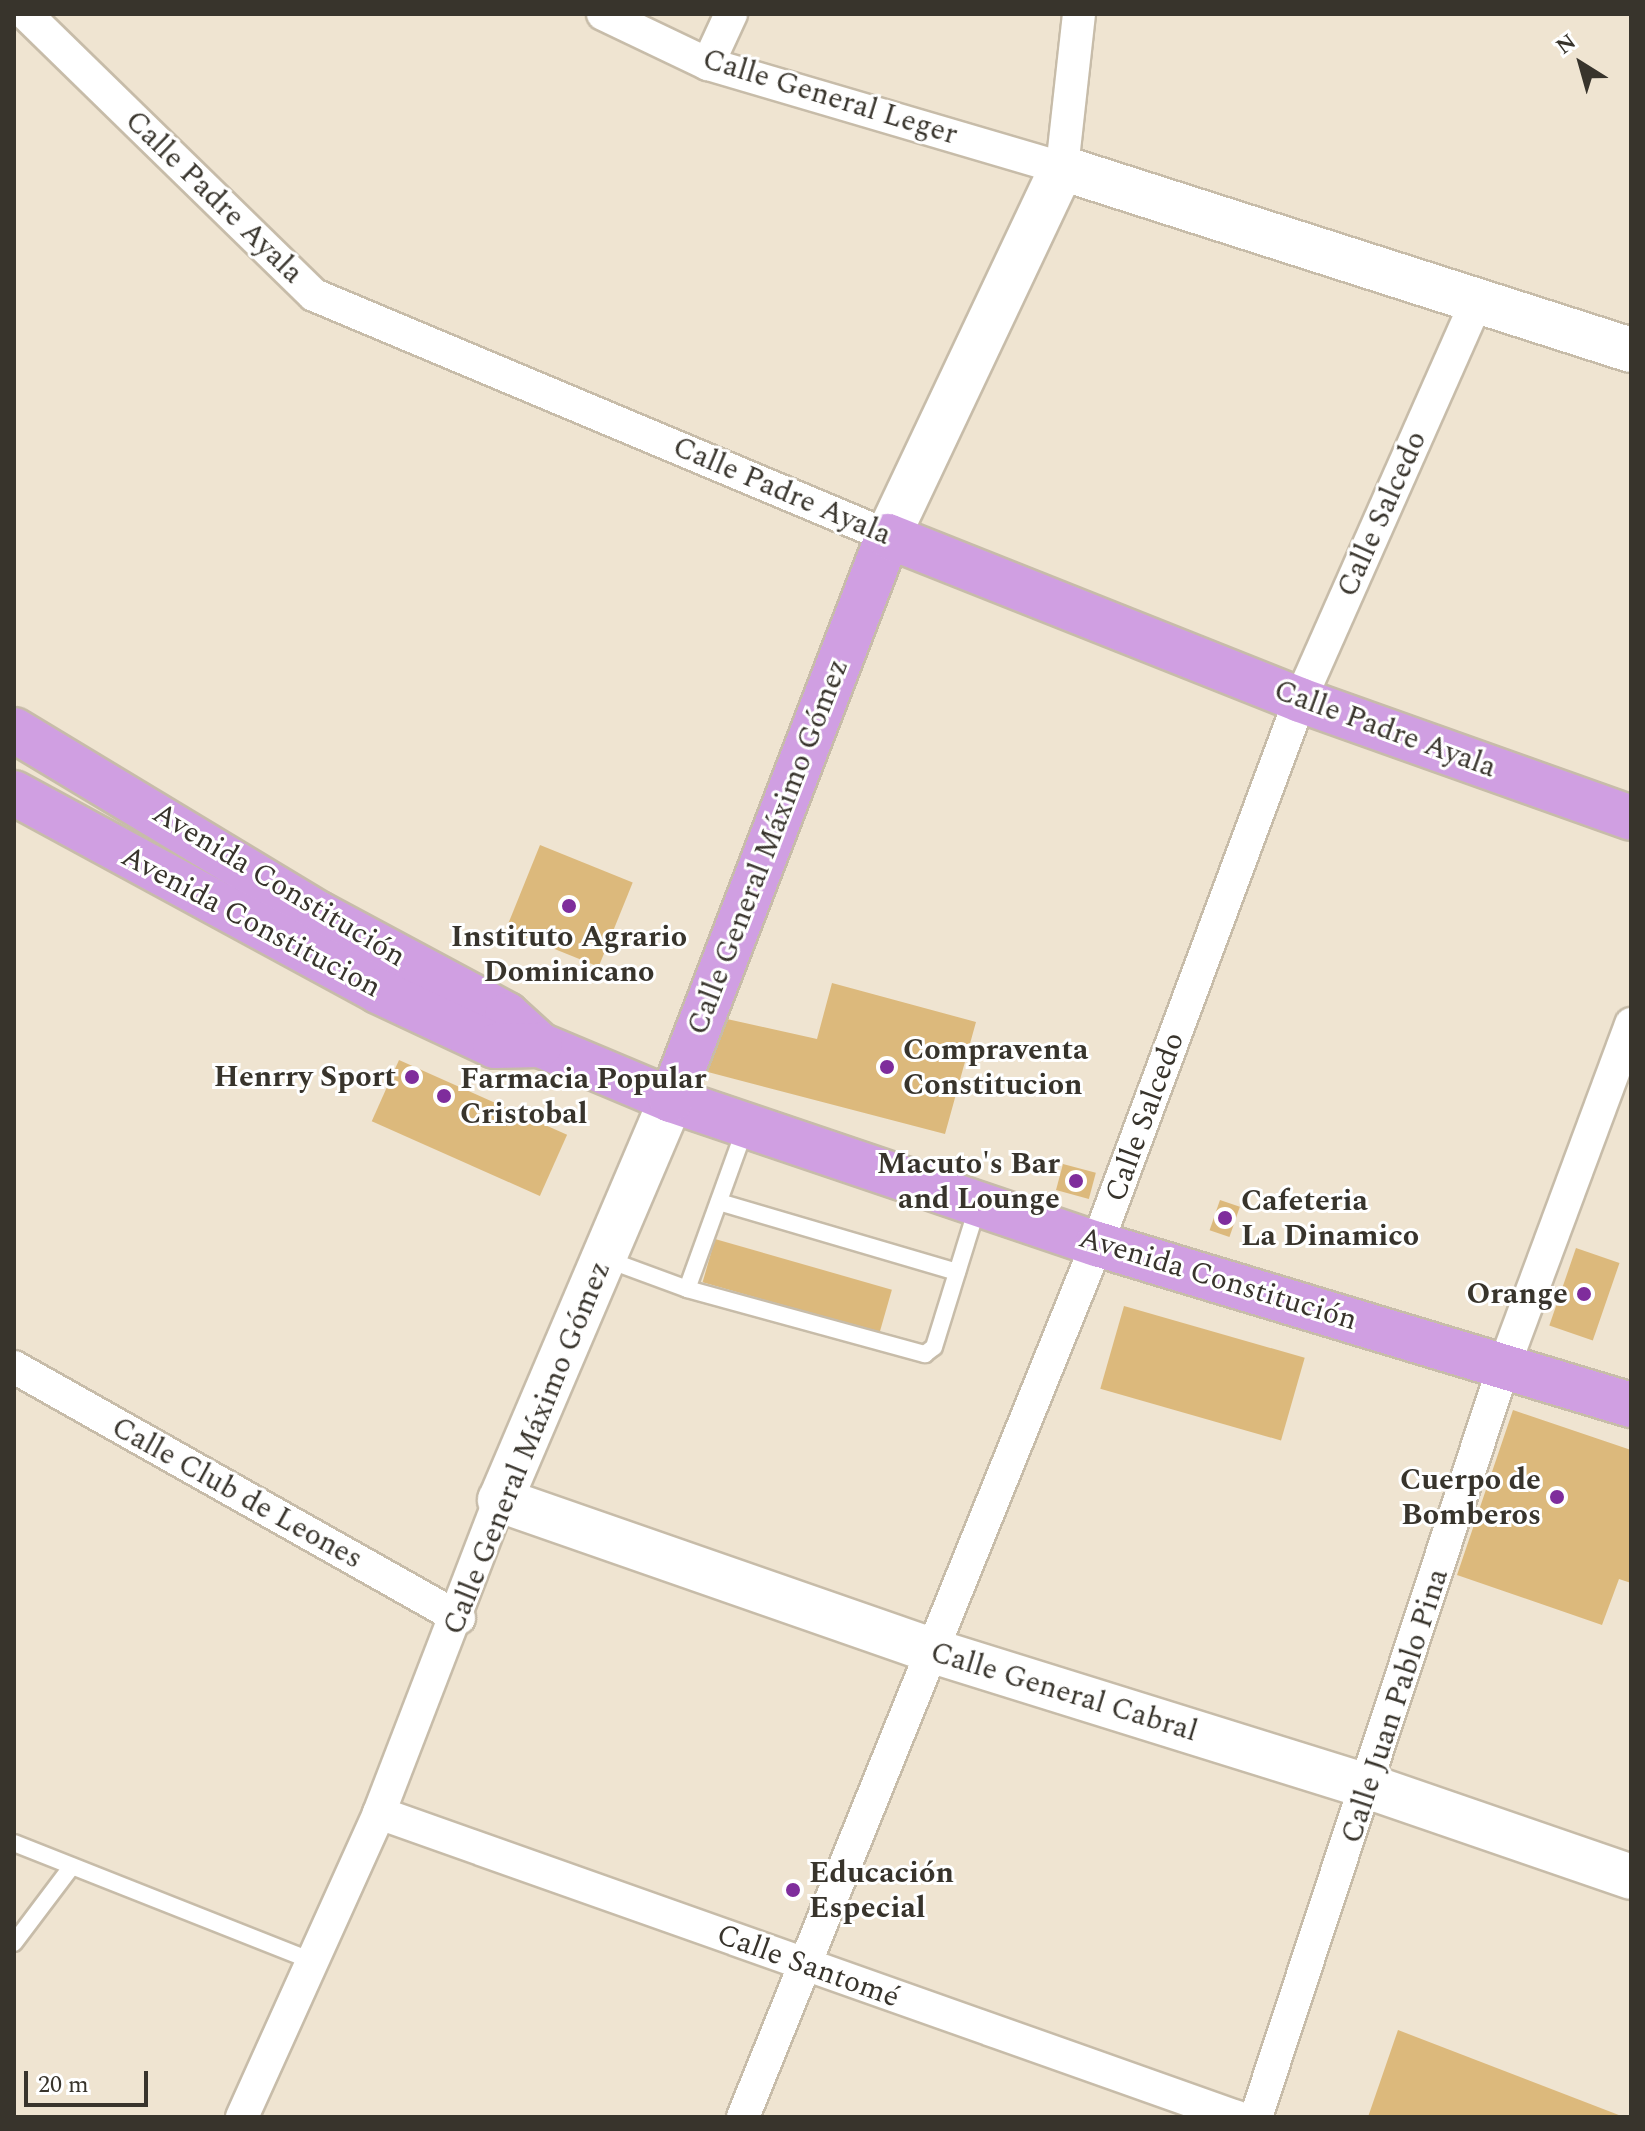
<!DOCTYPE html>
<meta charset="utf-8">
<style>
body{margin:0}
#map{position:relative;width:1645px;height:2131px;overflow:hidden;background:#efe4d1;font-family:Spectral,serif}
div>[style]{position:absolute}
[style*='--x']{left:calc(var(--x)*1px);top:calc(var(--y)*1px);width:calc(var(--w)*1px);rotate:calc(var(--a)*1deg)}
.building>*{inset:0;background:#dcb97c;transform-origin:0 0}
.roads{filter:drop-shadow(2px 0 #c7bca9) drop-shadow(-2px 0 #c7bca9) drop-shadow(0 2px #c7bca9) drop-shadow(0 -2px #c7bca9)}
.lane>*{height:16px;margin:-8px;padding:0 8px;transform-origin:8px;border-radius:8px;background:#fff}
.street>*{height:32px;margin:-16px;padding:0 16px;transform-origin:16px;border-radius:16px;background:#fff}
.secondary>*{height:44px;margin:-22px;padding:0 22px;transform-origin:22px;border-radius:22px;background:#fff}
.primary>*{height:44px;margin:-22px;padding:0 22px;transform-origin:22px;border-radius:22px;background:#d09fe2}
.dots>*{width:22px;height:22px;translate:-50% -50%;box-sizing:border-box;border:4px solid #fff;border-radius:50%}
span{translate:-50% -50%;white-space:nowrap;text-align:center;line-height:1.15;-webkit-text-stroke:6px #fff;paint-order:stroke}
.street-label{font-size:30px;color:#38342c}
.poi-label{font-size:30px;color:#38342c;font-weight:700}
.left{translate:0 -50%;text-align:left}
.right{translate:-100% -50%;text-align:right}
.frame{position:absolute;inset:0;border:16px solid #38342c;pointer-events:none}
.north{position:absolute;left:1541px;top:24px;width:80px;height:80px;-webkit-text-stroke:6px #fff;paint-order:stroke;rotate:323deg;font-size:22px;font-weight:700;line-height:32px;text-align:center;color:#38342c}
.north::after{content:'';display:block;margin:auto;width:28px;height:36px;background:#38342c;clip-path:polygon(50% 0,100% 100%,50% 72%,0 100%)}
.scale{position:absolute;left:24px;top:2071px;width:124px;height:36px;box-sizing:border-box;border:4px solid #38342c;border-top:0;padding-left:10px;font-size:24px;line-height:28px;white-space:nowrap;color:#38342c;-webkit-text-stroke:6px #fff;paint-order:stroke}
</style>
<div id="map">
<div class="building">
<div style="left:540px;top:845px;width:100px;height:91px;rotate:22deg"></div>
<div style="clip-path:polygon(832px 983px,976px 1022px,945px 1134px,704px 1071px,718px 1017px,817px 1039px)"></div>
<div style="left:399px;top:1060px;width:184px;height:67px;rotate:24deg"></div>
<div style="left:1063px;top:1164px;width:34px;height:27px;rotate:15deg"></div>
<div style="left:1220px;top:1200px;width:21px;height:32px;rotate:19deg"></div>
<div style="left:715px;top:1239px;width:184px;height:45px;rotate:16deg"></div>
<div style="left:1576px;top:1248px;width:46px;height:82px;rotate:19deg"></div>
<div style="left:1124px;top:1306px;width:188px;height:86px;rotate:16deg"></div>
<div style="clip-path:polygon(1513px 1410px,1631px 1450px,1631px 1583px,1619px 1579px,1602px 1625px,1457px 1575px)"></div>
<div style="clip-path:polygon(1398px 2030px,1624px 2117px,1368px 2117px)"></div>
</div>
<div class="roads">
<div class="lane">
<div style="--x:746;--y:1126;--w:173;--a:109.9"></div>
<div style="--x:687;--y:1289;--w:247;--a:15.3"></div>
<div style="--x:925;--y:1354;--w:11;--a:-38"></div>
<div style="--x:934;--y:1347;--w:149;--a:-72.8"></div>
<div style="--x:719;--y:1202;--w:248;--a:16.4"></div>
<div style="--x:606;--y:1259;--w:86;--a:20.3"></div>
<div style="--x:14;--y:1843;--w:321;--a:21.6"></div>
<div style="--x:14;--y:1943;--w:96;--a:-53"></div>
</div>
<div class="street">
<div style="--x:26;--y:14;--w:402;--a:44.3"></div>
<div style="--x:314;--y:295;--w:623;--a:22.78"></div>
<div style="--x:603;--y:14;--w:116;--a:25.5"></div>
<div style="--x:708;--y:64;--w:369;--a:16.4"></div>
<div style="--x:1062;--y:168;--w:155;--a:-83.7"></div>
<div style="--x:708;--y:64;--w:55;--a:-65.3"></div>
<div style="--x:14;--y:1367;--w:511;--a:29.42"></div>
<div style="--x:379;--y:1813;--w:910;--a:19.51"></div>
<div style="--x:242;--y:2117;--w:333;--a:-65.7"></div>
<div style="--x:379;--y:1813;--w:336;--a:-68.9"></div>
<div style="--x:743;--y:2117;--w:942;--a:-67.93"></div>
<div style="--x:1097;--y:1244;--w:581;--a:-69.54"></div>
<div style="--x:1300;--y:700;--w:441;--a:-66.1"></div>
<div style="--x:1256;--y:2117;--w:791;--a:-71.73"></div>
<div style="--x:1504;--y:1366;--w:365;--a:-69.6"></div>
</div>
<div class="secondary">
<div style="--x:888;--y:536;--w:407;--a:-64.7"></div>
<div style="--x:1062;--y:168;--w:597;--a:17.74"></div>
<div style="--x:671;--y:1100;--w:435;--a:113.1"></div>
<div style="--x:500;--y:1500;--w:455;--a:19.2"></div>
<div style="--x:930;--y:1650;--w:461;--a:17.3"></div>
<div style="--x:1370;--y:1787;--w:276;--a:19"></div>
</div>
<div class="primary">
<div style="--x:14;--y:730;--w:356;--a:31.1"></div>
<div style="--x:319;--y:914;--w:213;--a:28.2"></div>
<div style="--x:507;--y:1015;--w:45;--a:42.3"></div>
<div style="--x:540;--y:1045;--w:142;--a:22.8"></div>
<div style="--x:671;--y:1100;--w:450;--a:18.7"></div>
<div style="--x:1097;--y:1244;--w:558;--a:16.78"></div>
<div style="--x:14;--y:793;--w:414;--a:28.5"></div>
<div style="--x:378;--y:991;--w:129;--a:25.2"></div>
<div style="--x:495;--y:1046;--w:45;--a:-1.3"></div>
<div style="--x:671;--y:1100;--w:604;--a:-68.96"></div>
<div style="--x:888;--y:536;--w:443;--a:21.7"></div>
<div style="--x:1300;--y:700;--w:351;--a:19.6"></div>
</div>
</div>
<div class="dots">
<div style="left:569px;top:906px;background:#7f2d9c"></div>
<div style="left:887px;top:1067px;background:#7f2d9c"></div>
<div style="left:412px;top:1077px;background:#7f2d9c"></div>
<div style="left:444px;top:1096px;background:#7f2d9c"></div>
<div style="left:1076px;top:1181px;background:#7f2d9c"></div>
<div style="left:1225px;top:1218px;background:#7f2d9c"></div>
<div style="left:1584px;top:1294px;background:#7f2d9c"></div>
<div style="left:1557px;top:1497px;background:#7f2d9c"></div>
<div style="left:793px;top:1890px;background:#7f2d9c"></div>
</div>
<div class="street-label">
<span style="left:830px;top:97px;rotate:17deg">Calle General Leger</span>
<span style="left:214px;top:197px;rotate:44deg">Calle Padre Ayala</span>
<span style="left:782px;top:491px;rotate:23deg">Calle Padre Ayala</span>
<span style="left:1382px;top:514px;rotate:-66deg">Calle Salcedo</span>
<span style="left:1385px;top:729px;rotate:20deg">Calle Padre Ayala</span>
<span style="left:768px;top:847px;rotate:-69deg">Calle General Máximo Gómez</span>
<span style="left:279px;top:885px;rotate:31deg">Avenida Constitución</span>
<span style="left:251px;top:922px;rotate:28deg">Avenida Constitucion</span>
<span style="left:1145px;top:1117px;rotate:-70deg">Calle Salcedo</span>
<span style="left:1218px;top:1279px;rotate:17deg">Avenida Constitución</span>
<span style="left:527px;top:1448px;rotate:-68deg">Calle General Máximo Gómez</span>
<span style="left:237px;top:1493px;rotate:29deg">Calle Club de Leones</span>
<span style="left:1064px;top:1692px;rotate:17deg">Calle General Cabral</span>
<span style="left:1395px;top:1706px;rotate:-72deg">Calle Juan Pablo Pina</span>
<span style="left:808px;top:1966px;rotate:20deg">Calle Santomé</span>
</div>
<div class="poi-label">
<span style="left:569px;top:954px">Instituto Agrario<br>Dominicano</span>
<span class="left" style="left:903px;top:1067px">Compraventa<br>Constitucion</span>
<span class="right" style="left:396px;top:1077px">Henrry Sport</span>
<span class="left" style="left:460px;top:1096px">Farmacia Popular<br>Cristobal</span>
<span class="right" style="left:1060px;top:1181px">Macuto's Bar<br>and Lounge</span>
<span class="left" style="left:1241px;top:1218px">Cafeteria<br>La Dinamico</span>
<span class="right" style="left:1568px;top:1294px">Orange</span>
<span class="right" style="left:1541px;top:1497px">Cuerpo de<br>Bomberos</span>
<span class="left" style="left:809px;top:1890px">Educación<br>Especial</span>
</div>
<div class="frame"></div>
<div class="north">N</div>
<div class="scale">20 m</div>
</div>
